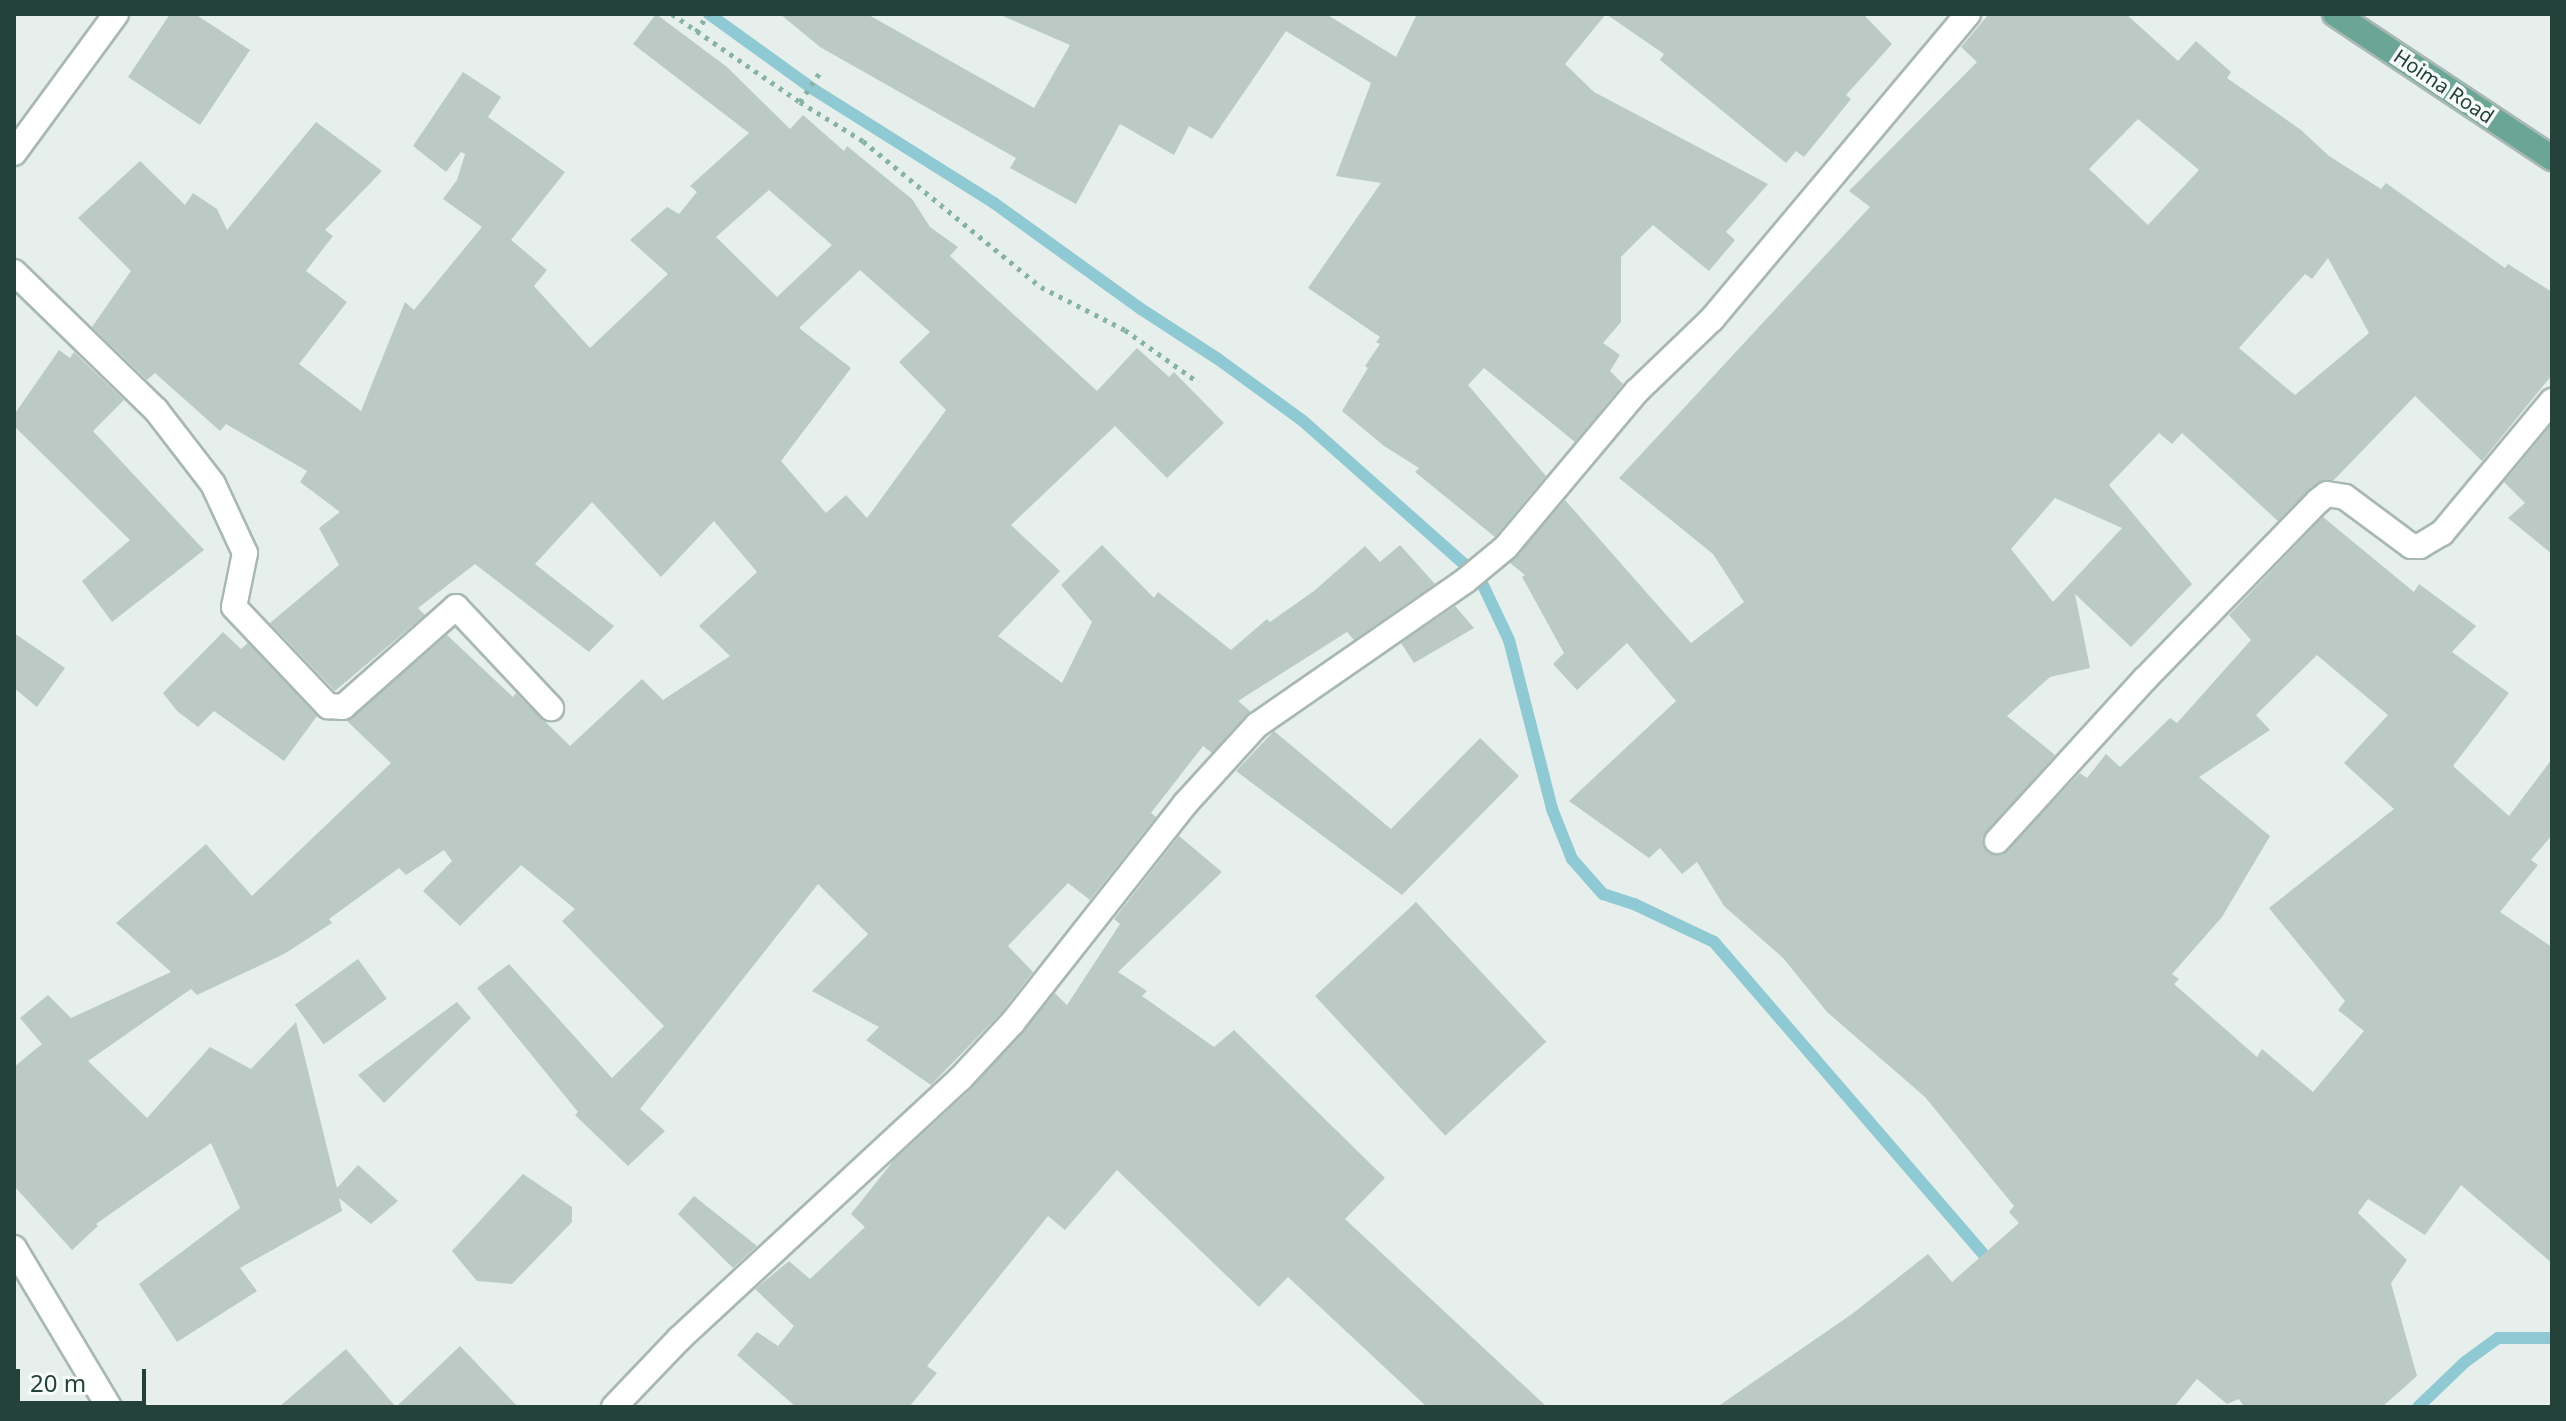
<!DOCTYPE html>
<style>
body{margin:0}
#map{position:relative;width:2566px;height:1421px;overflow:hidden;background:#e6efeb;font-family:"Noto Sans",sans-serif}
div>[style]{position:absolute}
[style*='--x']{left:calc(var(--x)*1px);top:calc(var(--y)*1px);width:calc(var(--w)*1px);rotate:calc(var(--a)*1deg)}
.stream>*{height:12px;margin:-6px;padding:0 6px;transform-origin:6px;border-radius:6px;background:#8ec9d4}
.building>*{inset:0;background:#bbcac4;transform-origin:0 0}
.path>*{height:5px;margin-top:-2.5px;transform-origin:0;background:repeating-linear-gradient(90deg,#86b3a5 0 4px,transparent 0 10px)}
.roads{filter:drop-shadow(2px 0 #a8b8b2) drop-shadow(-2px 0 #a8b8b2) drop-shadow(0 2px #a8b8b2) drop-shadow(0 -2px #a8b8b2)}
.street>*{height:24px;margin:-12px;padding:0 12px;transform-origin:12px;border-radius:12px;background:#fff}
.primary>*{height:24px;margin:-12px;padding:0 12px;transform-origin:12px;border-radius:12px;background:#6aa596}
span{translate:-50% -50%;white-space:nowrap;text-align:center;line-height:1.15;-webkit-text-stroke:7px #f7fbf9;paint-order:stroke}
.street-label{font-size:20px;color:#24423a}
.frame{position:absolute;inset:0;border:16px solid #24423a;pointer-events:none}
.scale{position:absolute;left:16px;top:1369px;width:130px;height:36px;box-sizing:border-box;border:4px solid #24423a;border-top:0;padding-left:10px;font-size:24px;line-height:28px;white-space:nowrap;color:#24423a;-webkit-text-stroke:6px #f7fbf9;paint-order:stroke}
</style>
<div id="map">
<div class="stream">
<div style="--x:709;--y:14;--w:128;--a:35.8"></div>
<div style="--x:813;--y:89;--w:214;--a:32.2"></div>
<div style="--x:994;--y:203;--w:181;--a:35.8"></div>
<div style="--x:1141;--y:309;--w:92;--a:33"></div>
<div style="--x:1218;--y:359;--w:105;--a:36.1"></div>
<div style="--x:1303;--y:421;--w:215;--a:41.6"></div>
<div style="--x:1481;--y:581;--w:65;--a:64.6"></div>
<div style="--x:1509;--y:640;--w:174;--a:75.7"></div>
<div style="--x:1552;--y:809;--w:54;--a:68.2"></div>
<div style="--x:1572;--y:859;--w:47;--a:48.5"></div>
<div style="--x:1603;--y:894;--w:33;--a:18"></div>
<div style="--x:1634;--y:904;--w:89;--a:25.4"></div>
<div style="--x:1714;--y:942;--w:427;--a:49.2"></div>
<div style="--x:2418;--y:1407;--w:65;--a:-43.8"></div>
<div style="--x:2465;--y:1362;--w:41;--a:-36"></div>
<div style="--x:2498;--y:1338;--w:54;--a:0"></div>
</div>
<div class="building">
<div style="clip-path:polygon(170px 14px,195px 14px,250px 50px,200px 125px,128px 77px)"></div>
<div style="clip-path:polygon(evenodd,656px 14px,727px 67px,790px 129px,803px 115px,844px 151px,847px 146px,912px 199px,930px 227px,958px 247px,950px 256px,1097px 391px,1137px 348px,1169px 377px,1174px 372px,1224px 423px,1167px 478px,1115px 426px,1011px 525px,1060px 571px,998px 636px,1062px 683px,1092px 622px,1061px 585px,1102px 545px,1154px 598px,1158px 592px,1231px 650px,1267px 619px,1270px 622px,1314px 591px,1365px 546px,1380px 562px,1400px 545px,1435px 584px,1354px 640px,1347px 632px,1238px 701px,1250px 711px,1212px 753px,1203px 746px,1151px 813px,1156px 817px,1090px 900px,1068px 883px,1008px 946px,1033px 972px,1002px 1012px,931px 1085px,866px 1040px,879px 1027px,812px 991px,868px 934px,818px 884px,640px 1109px,665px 1131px,628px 1166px,575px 1115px,578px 1112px,477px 988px,509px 964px,612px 1078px,664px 1026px,562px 921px,575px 909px,521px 865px,460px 926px,423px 891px,452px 861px,444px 850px,406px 875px,399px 868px,329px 919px,332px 923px,284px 954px,197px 995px,191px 989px,88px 1061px,147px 1118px,210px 1047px,251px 1069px,296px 1022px,337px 1188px,358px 1165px,398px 1201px,371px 1224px,339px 1198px,342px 1211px,240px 1268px,257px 1291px,177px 1342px,139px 1284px,240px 1208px,211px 1143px,96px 1224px,98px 1226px,72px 1250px,14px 1186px,14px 1067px,42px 1044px,20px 1018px,48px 995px,71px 1018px,171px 972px,116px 923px,206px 844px,252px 896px,391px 763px,347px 721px,447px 635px,513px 697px,516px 693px,570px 746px,642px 679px,663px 700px,730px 656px,699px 626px,757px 572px,714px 521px,661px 577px,592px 502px,535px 564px,614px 626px,589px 652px,475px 564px,418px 608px,425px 615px,335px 691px,270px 623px,339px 565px,319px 528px,340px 512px,300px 482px,307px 471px,226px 424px,220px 431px,155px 373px,147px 380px,92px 327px,131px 271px,78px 218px,140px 161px,185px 205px,193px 193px,217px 209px,227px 230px,316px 122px,382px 171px,325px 230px,333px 236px,306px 271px,347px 302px,299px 364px,361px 411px,405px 302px,414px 310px,482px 227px,443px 199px,457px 180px,465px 154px,461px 152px,446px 172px,413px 146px,463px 72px,501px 97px,488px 117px,565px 172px,511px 240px,547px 270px,534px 286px,590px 348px,668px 274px,630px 240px,667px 207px,679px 214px,697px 192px,690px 186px,749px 133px,633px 44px,656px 14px,769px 190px,832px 245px,777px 297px,716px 237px,769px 190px,656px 14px,860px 270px,930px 332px,899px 362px,946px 410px,867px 518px,846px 495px,826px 513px,781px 461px,851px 368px,799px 328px,860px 270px)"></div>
<div style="clip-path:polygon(780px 14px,867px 14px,1034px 108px,1070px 45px,998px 14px,1326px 14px,1396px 57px,1417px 14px,1863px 14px,1892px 44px,1846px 95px,1851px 99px,1804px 157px,1796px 151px,1786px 163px,1660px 60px,1664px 54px,1606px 14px,1565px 64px,1594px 92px,1768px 184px,1726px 232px,1735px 240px,1709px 271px,1653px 225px,1621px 257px,1621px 322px,1603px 343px,1620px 355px,1610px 371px,1623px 384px,1575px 442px,1484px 368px,1468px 385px,1546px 476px,1495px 537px,1415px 472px,1419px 468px,1384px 446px,1342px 411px,1368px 368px,1365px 366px,1380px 344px,1376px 342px,1380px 337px,1308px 288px,1381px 183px,1336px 176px,1371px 83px,1286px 31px,1212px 139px,1189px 126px,1174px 155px,1120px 124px,1076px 204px,1010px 168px,1016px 158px,820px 47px)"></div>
<div style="clip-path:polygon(evenodd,1989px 14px,2126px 14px,2178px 61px,2196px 41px,2231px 72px,2227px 78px,2301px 130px,2329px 156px,2381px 189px,2386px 183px,2505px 268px,2508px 264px,2552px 292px,2552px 375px,2482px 461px,2415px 396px,2334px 480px,2318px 482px,2278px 521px,2182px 433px,2172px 444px,2159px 433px,2109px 485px,2192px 584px,2131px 647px,2075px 594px,2090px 668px,2050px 677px,2007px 716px,2055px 755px,1982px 839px,1988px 853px,2002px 855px,2080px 773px,2087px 778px,2106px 754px,2120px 767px,2170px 718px,2177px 723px,2251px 640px,2229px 615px,2323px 517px,2414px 592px,2419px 584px,2476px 626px,2452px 652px,2509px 693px,2453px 766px,2509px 816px,2552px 759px,2552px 835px,2531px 860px,2538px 865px,2500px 912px,2552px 947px,2552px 1263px,2461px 1185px,2425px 1235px,2368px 1199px,2358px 1213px,2407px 1260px,2391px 1283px,2417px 1376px,2382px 1407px,2244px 1407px,2239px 1399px,2227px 1404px,2197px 1379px,2174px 1407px,1717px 1407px,1852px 1314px,1928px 1254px,1952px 1282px,2019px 1223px,2009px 1212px,2014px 1206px,1925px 1097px,1827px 1012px,1783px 958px,1724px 906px,1697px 862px,1682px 874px,1660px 848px,1649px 858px,1569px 801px,1676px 701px,1627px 643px,1577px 690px,1553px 664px,1564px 653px,1522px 577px,1525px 575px,1510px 563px,1565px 500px,1691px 643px,1744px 602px,1713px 554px,1619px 478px,1870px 207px,1849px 191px,1977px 62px,1961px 47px,1989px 14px,2138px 119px,2199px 170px,2148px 225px,2089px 169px,2138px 119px,1989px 14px,2328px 258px,2369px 333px,2295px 395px,2239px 348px,2305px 274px,2312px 279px,2328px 258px,1989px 14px,2055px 498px,2122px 528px,2053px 602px,2011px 549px,2055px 498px,1989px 14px,2317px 655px,2388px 715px,2344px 763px,2394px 809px,2269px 908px,2345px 1001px,2338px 1010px,2364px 1031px,2313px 1092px,2262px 1049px,2257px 1057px,2174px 984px,2179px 979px,2172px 974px,2222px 917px,2270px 836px,2199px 777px,2270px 730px,2256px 715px,2317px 655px)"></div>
<div style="clip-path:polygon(59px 350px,70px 358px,74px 352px,124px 400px,93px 431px,204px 550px,112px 622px,82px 581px,130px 540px,14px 426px,14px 415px)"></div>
<div style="clip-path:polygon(2552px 424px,2552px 554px,2508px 518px,2525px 503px,2504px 482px)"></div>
<div style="clip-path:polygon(1455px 606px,1474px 628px,1414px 663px,1401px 643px)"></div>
<div style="clip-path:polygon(223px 632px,241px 649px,248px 643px,317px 716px,284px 761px,214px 711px,198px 727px,177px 711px,163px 693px)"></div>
<div style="clip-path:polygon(14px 633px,65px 668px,37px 707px,14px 688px)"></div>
<div style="clip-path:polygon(1274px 731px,1391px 829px,1480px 738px,1519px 776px,1402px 895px,1236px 771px)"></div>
<div style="clip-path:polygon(1179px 836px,1222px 872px,1118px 972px,1147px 991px,1142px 996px,1214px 1047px,1234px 1030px,1385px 1178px,1345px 1219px,1547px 1407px,1427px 1407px,1288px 1277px,1259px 1307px,1117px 1170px,1065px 1230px,1048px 1216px,927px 1366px,937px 1373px,909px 1407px,796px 1407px,737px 1355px,757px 1332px,778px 1346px,794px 1326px,755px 1289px,789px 1261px,810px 1279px,865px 1227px,851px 1214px,894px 1160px,972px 1088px,1055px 993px,1067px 1005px,1120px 924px,1114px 919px)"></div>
<div style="left:1416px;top:902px;width:191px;height:138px;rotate:47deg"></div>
<div style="left:358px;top:959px;width:49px;height:78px;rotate:54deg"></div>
<div style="clip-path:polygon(457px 1002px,471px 1018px,384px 1103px,358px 1075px)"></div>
<div style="clip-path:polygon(523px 1174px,572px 1207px,572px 1222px,512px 1284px,477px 1281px,452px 1251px)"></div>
<div style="clip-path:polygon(694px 1196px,757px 1246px,733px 1268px,678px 1214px)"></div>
<div style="clip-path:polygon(460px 1346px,518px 1407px,396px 1407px)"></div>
<div style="clip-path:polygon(346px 1349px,396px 1407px,279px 1407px)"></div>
</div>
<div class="path">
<div style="--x:672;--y:14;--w:155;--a:34.5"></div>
<div style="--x:800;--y:102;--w:74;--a:31.8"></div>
<div style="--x:863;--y:141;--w:230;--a:39.4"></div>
<div style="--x:1041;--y:287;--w:94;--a:27.1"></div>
<div style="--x:1125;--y:330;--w:90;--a:35.5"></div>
<div style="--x:696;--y:32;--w:22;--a:-56"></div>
<div style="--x:800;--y:102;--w:36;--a:-56"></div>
</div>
<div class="roads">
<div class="street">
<div style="--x:14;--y:153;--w:172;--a:-53.7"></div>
<div style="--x:14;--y:272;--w:198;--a:44.2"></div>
<div style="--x:156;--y:410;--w:93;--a:52.4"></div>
<div style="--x:213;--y:484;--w:76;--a:65.1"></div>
<div style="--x:245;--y:553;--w:55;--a:101.5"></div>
<div style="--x:234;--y:607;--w:137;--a:46.5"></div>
<div style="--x:328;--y:706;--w:15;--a:4"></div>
<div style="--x:343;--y:707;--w:151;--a:-41.5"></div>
<div style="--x:456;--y:607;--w:139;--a:46.8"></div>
<div style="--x:1997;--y:841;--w:219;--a:-47.6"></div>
<div style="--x:2145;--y:679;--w:248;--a:-45.8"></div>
<div style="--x:2318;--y:501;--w:11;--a:-38"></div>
<div style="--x:2327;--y:494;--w:18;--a:9"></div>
<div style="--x:2345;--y:497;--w:82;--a:36.6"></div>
<div style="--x:2411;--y:546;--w:9;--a:0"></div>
<div style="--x:2420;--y:546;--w:26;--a:-31"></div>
<div style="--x:2442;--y:533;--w:172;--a:-50.2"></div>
<div style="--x:14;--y:1248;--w:185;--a:59.1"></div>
<div style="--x:614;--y:1407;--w:94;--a:-46.3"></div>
<div style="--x:679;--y:1339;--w:384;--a:-42.8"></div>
<div style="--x:961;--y:1078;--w:76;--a:-47.1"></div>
<div style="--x:1013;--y:1022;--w:278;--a:-51.7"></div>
<div style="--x:1185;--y:804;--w:107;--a:-47.7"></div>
<div style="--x:1257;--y:725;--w:253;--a:-34.7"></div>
<div style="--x:1465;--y:581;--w:53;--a:-39.7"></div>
<div style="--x:1506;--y:547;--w:204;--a:-50"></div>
<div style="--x:1637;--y:391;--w:104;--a:-43.8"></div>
<div style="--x:1712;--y:319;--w:398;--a:-50"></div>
</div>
<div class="primary">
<div style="--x:2335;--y:14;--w:260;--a:33.6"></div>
</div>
</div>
<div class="street-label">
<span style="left:2444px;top:86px;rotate:34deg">Hoima Road</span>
</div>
<div class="frame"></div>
<div class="scale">20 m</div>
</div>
